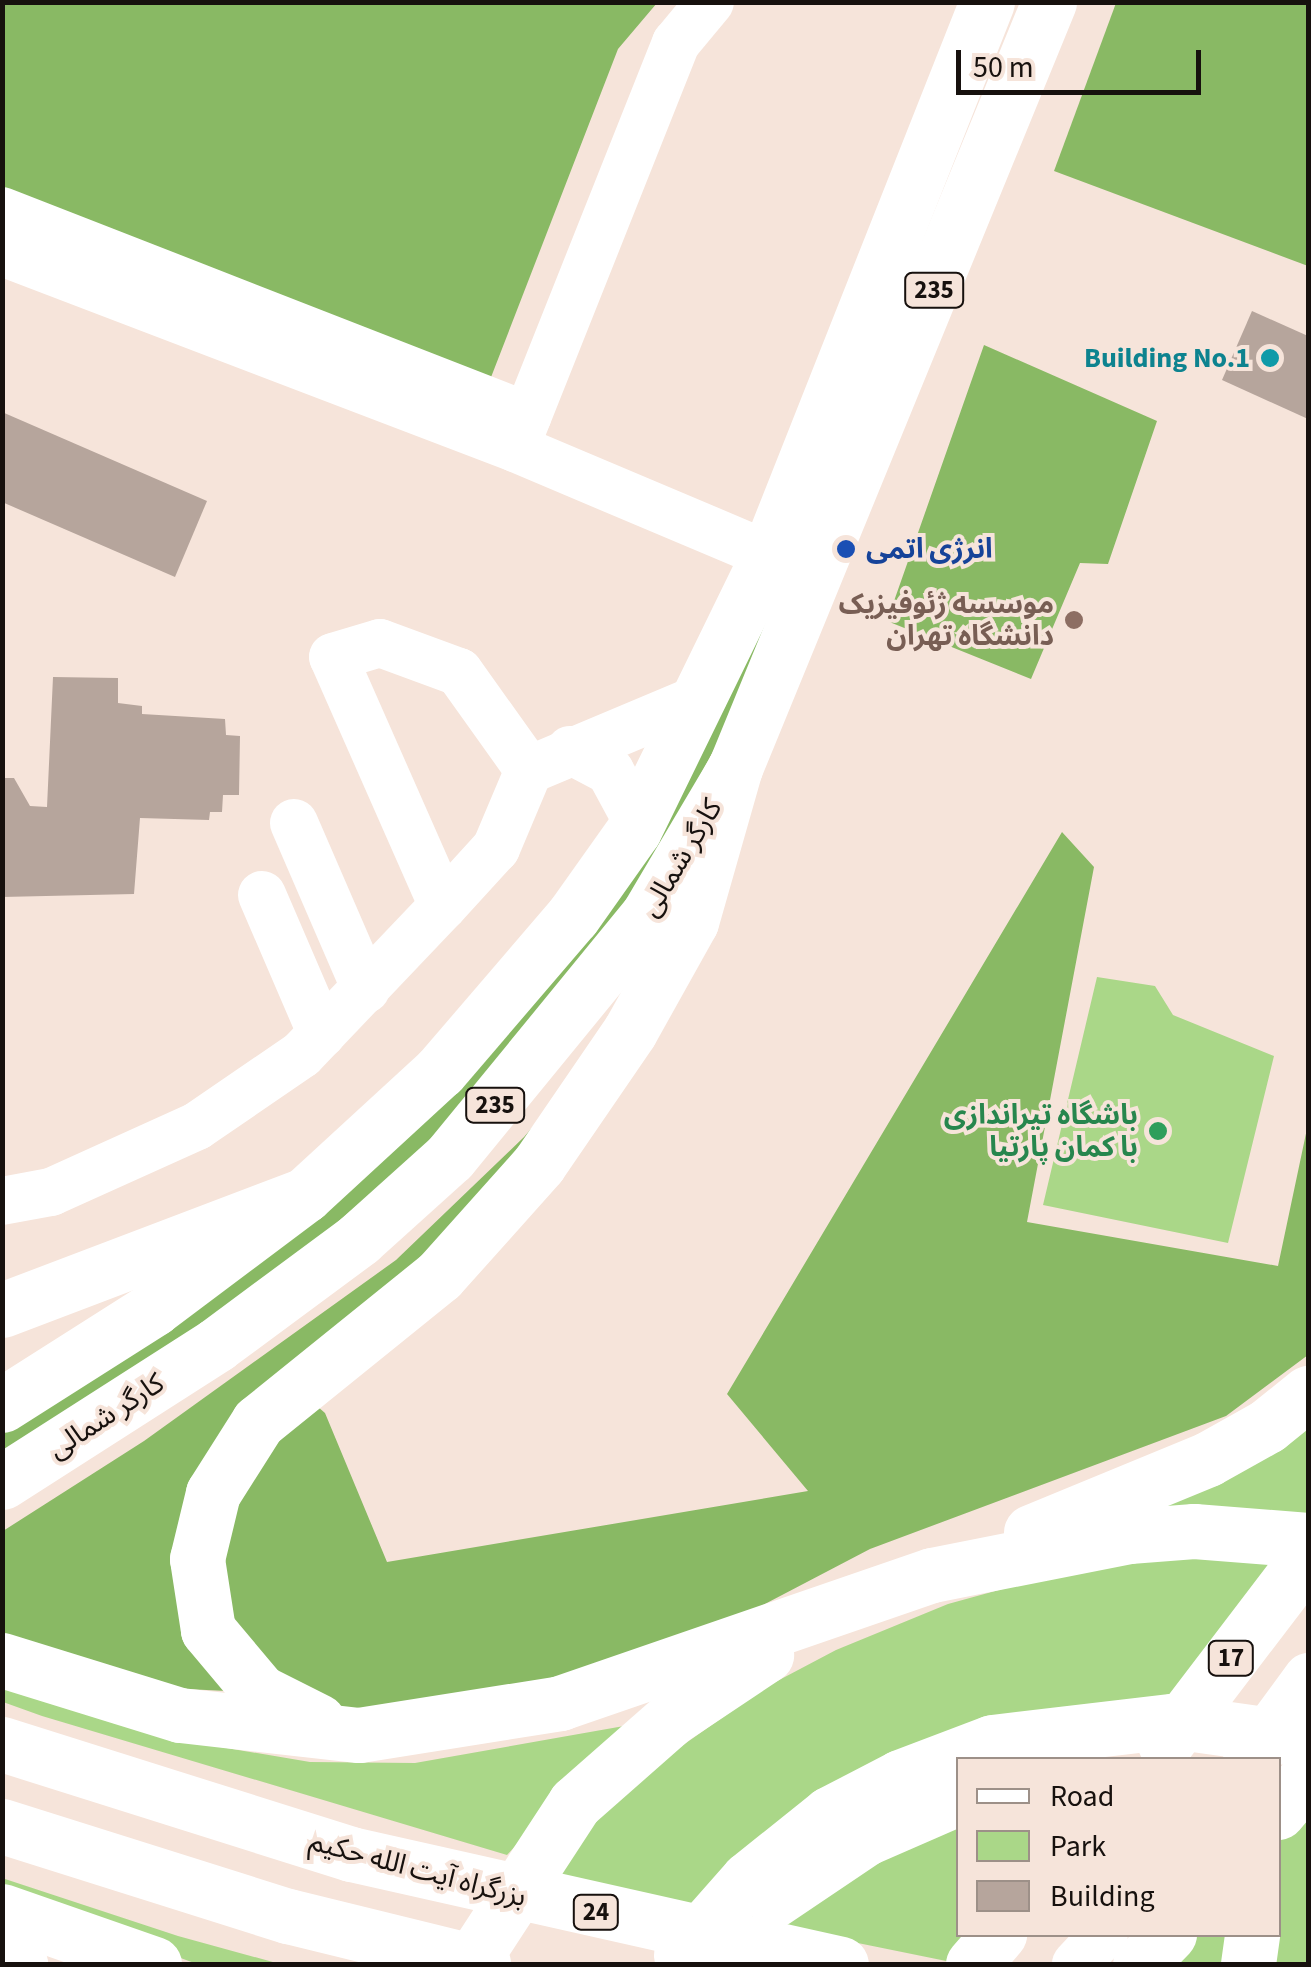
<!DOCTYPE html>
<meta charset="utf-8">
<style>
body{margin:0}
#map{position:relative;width:1311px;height:1967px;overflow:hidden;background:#f6e4da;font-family:"Source Sans 3","Noto Sans Arabic",sans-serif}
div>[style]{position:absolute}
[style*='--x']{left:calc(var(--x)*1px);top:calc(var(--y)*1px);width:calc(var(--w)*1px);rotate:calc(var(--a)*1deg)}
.green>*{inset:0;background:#aad788}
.forest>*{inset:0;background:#89b964}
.building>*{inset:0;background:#b6a59c}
.minor>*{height:48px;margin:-24px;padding:0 24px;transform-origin:24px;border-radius:24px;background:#fff}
.major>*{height:55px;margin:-27.5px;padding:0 27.5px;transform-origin:27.5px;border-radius:27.5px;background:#fff}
.highway>*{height:55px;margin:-27.5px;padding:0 27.5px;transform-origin:27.5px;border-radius:27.5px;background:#fff}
.dots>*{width:28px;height:28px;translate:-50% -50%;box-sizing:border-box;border:5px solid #f6e4da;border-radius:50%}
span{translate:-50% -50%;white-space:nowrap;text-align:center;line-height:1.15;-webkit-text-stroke:8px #f6e4da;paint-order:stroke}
.shield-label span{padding:2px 8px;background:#f6e4da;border:2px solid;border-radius:8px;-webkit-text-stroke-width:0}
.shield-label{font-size:25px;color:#17110e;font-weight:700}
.culture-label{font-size:28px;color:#0d838f;font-weight:700}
.right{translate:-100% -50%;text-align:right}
.transit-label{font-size:28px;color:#164399;font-weight:700}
.left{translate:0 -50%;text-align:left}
.education-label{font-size:28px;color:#785e54;font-weight:700}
.street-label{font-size:28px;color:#17110e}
.leisure-label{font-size:28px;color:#27864d;font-weight:700}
.frame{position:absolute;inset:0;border:5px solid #17110e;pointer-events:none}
.legend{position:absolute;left:956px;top:1757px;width:325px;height:180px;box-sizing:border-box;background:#f6e4da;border:2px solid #9d9088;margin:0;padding:12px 18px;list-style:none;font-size:30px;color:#17110e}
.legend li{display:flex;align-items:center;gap:20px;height:50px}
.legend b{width:50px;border:2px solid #9d9088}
.scale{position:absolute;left:956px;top:50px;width:245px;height:45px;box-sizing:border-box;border:5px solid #17110e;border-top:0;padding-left:12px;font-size:30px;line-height:35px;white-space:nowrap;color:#17110e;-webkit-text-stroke:8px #f6e4da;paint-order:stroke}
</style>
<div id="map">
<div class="green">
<div style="clip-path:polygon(1097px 977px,1155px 986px,1173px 1015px,1274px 1056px,1228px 1243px,1043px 1205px)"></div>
<div style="clip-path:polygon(1308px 1412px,1308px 1515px,1111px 1506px)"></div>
<div style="clip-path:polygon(1198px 1554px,1279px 1563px,1179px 1703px,1103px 1708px,691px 1909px,539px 1875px,635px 1779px,764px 1688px,836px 1650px,948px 1604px,1086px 1566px)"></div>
<div style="clip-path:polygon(2px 1678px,191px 1742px,310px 1762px,415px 1763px,624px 1726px,507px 1855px,42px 1716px,3px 1702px)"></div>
<div style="clip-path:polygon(958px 1773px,958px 1934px,979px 1935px,956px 1963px,730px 1917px)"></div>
<div style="clip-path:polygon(1308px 1796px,1308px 1964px,1166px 1964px,1191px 1935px,1278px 1934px,1279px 1832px)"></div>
<div style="clip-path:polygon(2px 1878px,178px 1936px,280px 1964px,197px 1964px,3px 1893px)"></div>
</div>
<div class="forest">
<div style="clip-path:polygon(2px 3px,657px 3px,618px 49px,488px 385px,3px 187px)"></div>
<div style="clip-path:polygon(1116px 3px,1308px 3px,1308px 266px,1054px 171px)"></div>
<div style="clip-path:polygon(907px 245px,767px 651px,632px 902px,449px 1127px,258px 1290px,3px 1453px,3px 1428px,557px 970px)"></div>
<div style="clip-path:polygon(984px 345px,1157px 421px,1108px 564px,1080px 563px,1031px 679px,887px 621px)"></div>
<div style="clip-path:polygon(1062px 832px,1094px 867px,1027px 1222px,1278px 1266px,1308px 1124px,1308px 1355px,1226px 1416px,870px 1549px,715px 1630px,508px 1700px,385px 1713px,332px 1707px,274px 1686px,212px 1595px,240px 1478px,310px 1400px,325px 1413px,387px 1562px,808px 1491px,727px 1394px)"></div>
<div style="clip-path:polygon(583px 1068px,538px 1143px,206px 1479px,247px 1692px,166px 1688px,3px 1645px,3px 1531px,144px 1441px,396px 1260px,524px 1137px)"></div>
</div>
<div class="building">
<div style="clip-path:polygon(1252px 311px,1308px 336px,1308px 419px,1222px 380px)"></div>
<div style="clip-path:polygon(2px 412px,207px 501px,175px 577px,2px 502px)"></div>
<div style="clip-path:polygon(53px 677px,118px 678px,118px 703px,142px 706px,142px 714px,225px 719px,226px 735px,240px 736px,239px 795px,223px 795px,222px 812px,210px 812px,209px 820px,140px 818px,134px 894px,2px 897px,2px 778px,14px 778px,30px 806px,47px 807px)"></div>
</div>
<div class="minor">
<div style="--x:2;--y:211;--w:564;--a:21.33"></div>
<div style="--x:2;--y:252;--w:549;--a:20.91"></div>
<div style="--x:515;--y:448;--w:275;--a:22.9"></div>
<div style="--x:516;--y:445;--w:433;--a:-68.3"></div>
<div style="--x:676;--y:43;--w:53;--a:-50.3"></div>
<div style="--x:570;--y:750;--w:45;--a:27.7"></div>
<div style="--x:610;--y:771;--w:59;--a:61.7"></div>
<div style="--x:529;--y:770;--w:85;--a:112.9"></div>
<div style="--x:496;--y:848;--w:79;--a:132.4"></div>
<div style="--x:443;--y:906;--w:272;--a:-113.8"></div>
<div style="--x:333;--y:657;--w:49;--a:-16.6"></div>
<div style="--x:380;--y:643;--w:84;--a:20.2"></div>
<div style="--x:459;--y:672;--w:120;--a:54.5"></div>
<div style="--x:529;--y:770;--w:189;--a:-22.8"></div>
<div style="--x:294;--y:823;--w:181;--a:66.6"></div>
<div style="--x:262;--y:895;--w:151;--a:66.7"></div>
<div style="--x:2;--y:1201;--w:50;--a:-10.4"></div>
<div style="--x:51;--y:1192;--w:160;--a:-24.3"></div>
<div style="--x:197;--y:1126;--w:127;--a:-34.4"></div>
<div style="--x:302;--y:1054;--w:204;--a:-46.4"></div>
<div style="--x:1247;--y:1760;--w:103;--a:-53.7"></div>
<div style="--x:1076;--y:1964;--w:41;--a:-47"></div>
</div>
<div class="major">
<div style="--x:2;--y:1405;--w:179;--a:-32.4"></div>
<div style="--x:153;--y:1309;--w:190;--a:-36.9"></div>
<div style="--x:305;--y:1195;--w:183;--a:-42.6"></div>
<div style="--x:440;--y:1071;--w:204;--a:-49.4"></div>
<div style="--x:573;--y:916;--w:105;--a:-54.7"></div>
<div style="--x:634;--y:830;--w:306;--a:-64"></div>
<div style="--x:768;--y:555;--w:595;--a:-68.4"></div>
<div style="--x:2;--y:1482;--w:254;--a:-32.6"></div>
<div style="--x:216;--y:1345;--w:178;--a:-36.5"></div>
<div style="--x:359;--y:1239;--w:122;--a:-42"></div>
<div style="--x:450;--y:1157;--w:313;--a:-50.7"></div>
<div style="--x:648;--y:915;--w:171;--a:-59.4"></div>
<div style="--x:735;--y:768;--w:828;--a:-67.71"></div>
</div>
<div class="highway">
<div style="--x:2;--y:1310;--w:324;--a:-20.8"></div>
<div style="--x:1031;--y:1532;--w:191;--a:-22.4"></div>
<div style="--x:1208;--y:1459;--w:68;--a:-29.2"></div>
<div style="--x:1267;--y:1426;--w:53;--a:-38.8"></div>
<div style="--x:2;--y:1660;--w:186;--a:17.2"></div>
<div style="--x:180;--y:1715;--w:180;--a:6.4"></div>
<div style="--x:359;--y:1735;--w:204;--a:-9"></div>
<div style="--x:560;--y:1703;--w:393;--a:-19"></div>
<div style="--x:932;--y:1575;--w:201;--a:-11.2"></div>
<div style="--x:1129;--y:1536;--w:65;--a:-4.4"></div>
<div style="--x:1194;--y:1531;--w:114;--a:4.5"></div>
<div style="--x:318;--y:1721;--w:65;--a:-153.4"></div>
<div style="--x:260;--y:1692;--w:81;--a:-130"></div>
<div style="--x:208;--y:1630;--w:72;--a:-98.8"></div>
<div style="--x:197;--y:1559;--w:68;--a:-76.4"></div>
<div style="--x:213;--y:1493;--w:84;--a:-57.6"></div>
<div style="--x:258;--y:1422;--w:233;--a:-38.9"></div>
<div style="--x:439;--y:1276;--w:150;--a:-48.2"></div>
<div style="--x:539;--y:1164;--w:161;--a:-55.6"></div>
<div style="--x:630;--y:1031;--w:125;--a:-60.8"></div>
<div style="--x:691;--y:922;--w:160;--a:-74.1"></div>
<div style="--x:2;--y:1744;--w:366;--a:17.5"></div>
<div style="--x:351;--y:1854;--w:502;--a:12.65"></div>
<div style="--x:1165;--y:1744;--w:236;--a:-52.7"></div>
<div style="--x:1278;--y:1812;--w:47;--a:-50.2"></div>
<div style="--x:2;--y:1826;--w:300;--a:17.5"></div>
<div style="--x:288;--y:1916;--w:201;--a:13.8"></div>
<div style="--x:774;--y:1900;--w:111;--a:-34"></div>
<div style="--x:866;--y:1838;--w:100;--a:-23.5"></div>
<div style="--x:2;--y:1911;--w:161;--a:19.2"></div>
<div style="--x:681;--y:1955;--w:101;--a:-48.6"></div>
<div style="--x:748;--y:1879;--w:104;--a:-38.7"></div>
<div style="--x:829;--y:1814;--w:80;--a:-27.5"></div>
<div style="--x:900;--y:1777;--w:98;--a:-20.8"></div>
<div style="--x:992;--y:1742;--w:181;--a:-6.7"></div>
<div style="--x:1172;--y:1721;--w:137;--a:8"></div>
<div style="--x:2;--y:1956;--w:20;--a:24"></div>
<div style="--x:470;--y:1964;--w:192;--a:-56.9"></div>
<div style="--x:575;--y:1803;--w:130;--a:-41.3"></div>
<div style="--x:673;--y:1717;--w:112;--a:-33.7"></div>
<div style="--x:973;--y:1964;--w:40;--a:-49"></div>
<div style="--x:1140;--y:1964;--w:42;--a:-46"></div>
<div style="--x:1248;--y:1964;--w:30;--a:-82"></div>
</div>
<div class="dots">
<div style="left:1270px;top:358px;background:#0f9aa8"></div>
<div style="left:846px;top:549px;background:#1a4fb4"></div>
<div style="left:1074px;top:620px;background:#8d6e63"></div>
<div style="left:1158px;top:1131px;background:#2e9e5b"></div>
</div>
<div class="shield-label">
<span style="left:934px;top:290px">235</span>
<span style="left:495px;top:1105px">235</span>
<span style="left:1231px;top:1658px">17</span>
<span style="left:596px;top:1912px">24</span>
</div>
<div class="culture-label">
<span class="right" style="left:1250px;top:358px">Building No.1</span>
</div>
<div class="transit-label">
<span class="left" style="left:866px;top:549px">انرژی اتمی</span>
</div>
<div class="education-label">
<span class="right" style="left:1054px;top:620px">موسسه ژئوفیزیک<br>دانشگاه تهران</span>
</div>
<div class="street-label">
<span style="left:681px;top:858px;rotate:-59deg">کارگر شمالی</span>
<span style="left:106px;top:1416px;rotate:-33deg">کارگر شمالی</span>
<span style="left:418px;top:1869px;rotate:15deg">بزرگراه آیت الله حکیم</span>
</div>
<div class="leisure-label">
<span class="right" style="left:1138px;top:1131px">باشگاه تیراندازی<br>با کمان پارتیا</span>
</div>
<div class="frame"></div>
<ul class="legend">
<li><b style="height:12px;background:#fff"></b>Road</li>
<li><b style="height:28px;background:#aad788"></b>Park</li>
<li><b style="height:28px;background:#b6a59c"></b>Building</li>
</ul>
<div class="scale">50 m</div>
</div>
